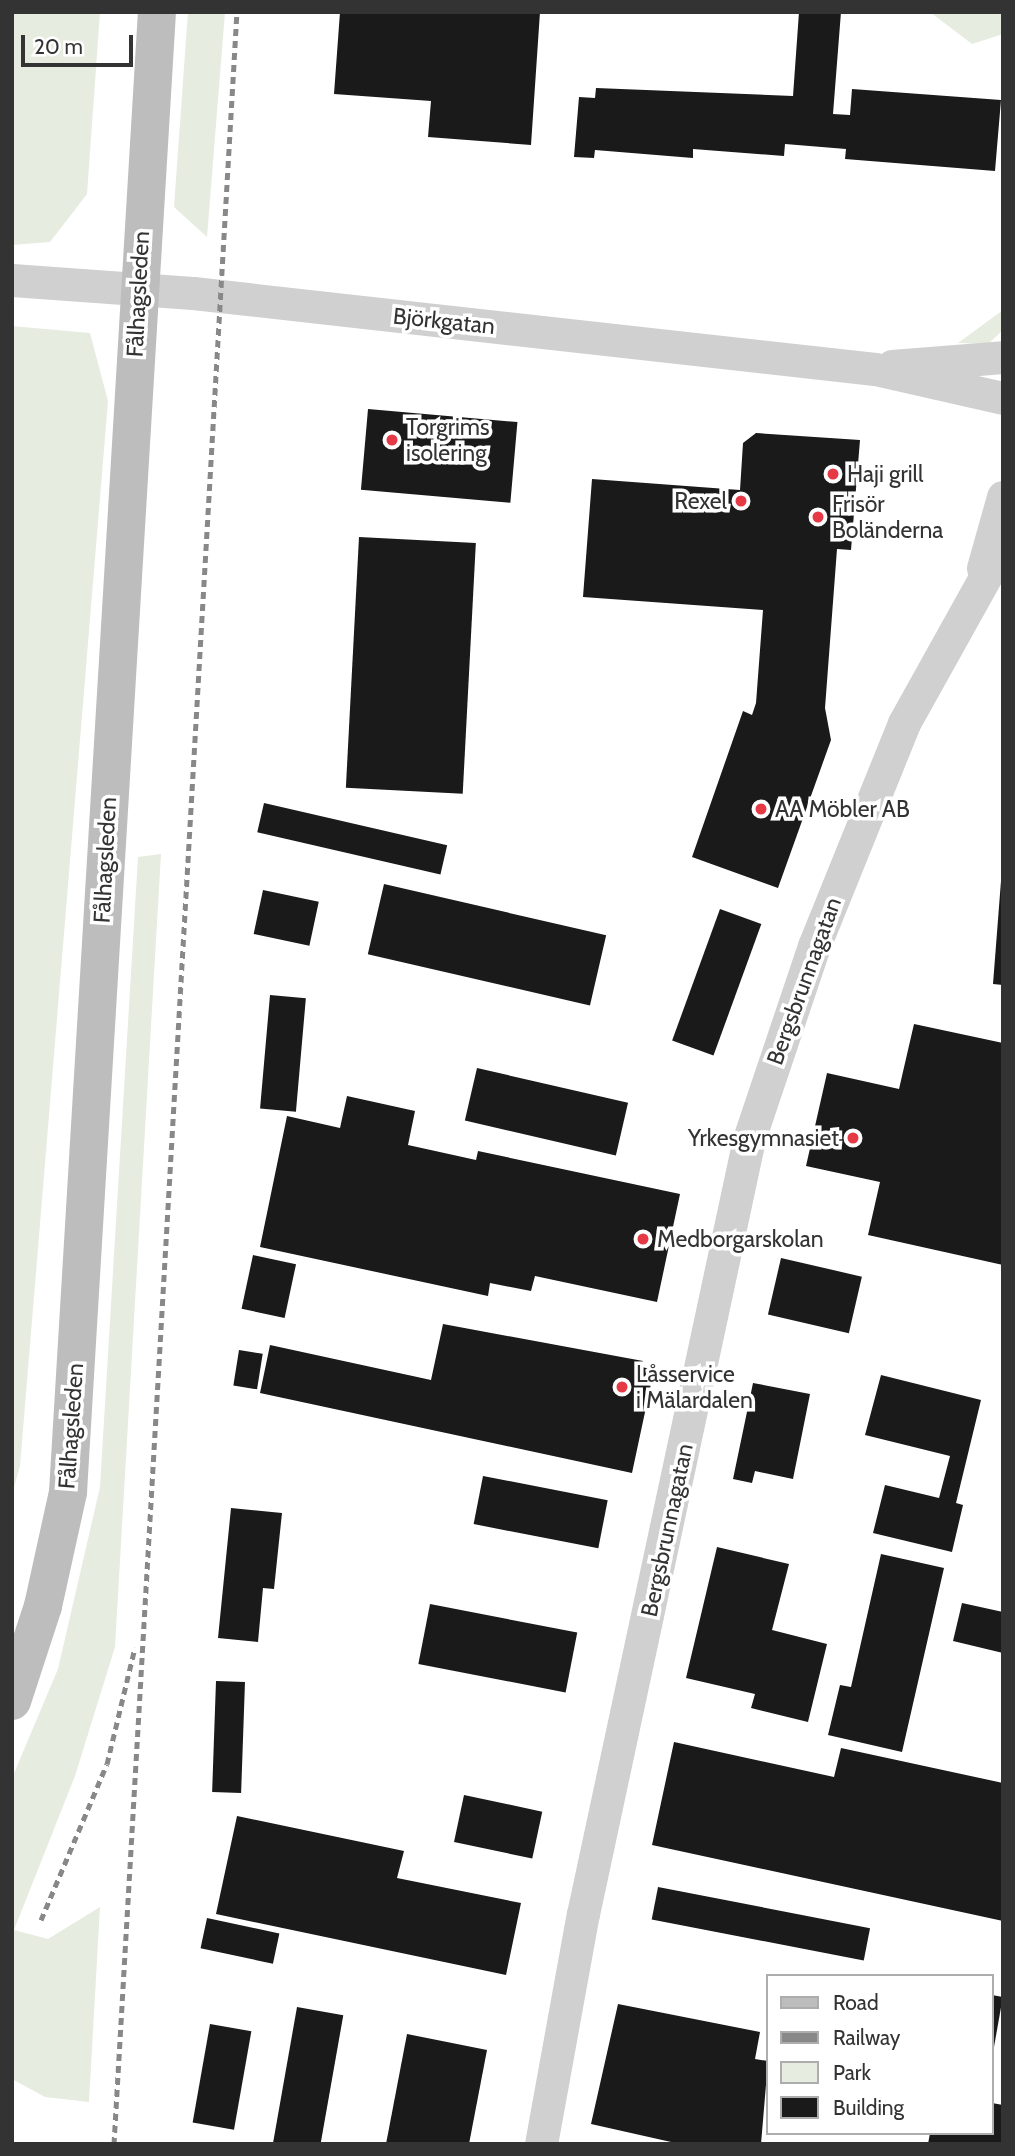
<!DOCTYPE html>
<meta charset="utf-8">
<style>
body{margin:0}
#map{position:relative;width:1015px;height:2156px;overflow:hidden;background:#fff;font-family:Cabin,sans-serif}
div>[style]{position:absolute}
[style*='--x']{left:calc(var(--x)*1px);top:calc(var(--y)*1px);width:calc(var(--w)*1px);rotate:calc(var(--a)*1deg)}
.green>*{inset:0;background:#e6ecdf}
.building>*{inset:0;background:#1a1a1a;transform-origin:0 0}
.minor>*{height:33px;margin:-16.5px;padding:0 16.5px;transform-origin:16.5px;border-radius:16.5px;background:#d0d0d0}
.secondary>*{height:38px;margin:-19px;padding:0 19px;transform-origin:19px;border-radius:19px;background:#bdbdbd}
.rail>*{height:5px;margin-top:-2.5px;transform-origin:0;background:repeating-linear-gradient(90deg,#888 0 7px,transparent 0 12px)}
.dots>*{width:19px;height:19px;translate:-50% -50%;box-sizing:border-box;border:4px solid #fff;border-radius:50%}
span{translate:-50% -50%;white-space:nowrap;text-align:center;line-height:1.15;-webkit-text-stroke:7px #fff;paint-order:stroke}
.street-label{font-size:23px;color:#333}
.poi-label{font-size:23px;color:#333}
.left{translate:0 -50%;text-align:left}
.right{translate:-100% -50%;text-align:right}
.frame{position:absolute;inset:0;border:14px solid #333;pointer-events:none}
.legend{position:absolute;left:766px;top:1974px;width:228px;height:161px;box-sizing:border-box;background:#fff;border:2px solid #adadad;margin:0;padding:9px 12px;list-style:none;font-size:21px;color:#333}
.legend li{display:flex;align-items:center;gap:14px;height:35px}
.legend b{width:35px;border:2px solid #adadad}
.scale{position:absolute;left:21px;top:35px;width:112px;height:32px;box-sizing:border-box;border:4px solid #333;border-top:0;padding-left:9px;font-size:21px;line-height:24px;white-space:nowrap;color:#333;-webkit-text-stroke:5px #fff;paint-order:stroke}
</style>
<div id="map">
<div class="green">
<div style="clip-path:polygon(12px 12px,100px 12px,87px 194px,50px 242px,12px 245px)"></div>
<div style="clip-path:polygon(188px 12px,225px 12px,207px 237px,174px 207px)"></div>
<div style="clip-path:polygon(930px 12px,1003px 12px,1003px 34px,972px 44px)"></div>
<div style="clip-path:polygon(1003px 310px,1003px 330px,988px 344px,958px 343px)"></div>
<div style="clip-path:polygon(12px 326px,90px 333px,108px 401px,20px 1466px,12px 1494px)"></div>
<div style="clip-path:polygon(161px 854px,115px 1647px,75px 1776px,14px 1930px,48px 1939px,100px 1907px,89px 2102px,45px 2097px,12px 2079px,12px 1778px,58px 1669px,100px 1487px,138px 857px)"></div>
</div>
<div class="building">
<div style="clip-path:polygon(340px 12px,540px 12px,531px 145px,428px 137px,431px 101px,334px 94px)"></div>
<div style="clip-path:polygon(799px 12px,841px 12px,833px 114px,850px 115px,852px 89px,1001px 100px,995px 171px,845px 159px,846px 149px,785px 144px,784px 156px,693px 149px,693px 158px,595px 150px,594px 158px,574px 157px,579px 97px,595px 98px,596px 88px,793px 96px)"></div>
<div style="left:368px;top:409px;width:150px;height:81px;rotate:5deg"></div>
<div style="clip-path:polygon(756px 433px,860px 440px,851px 550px,837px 549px,825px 708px,831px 740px,778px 888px,692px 857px,743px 711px,752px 715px,756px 703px,763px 610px,583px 597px,592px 479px,740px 490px,743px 443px)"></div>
<div style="left:359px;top:537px;width:117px;height:251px;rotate:3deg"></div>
<div style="left:264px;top:803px;width:188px;height:30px;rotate:13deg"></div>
<div style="clip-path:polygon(1001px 881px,1003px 881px,1003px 985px,993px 984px)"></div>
<div style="left:384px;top:884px;width:228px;height:72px;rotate:13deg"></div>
<div style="left:263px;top:890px;width:57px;height:45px;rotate:12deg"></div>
<div style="left:720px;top:909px;width:44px;height:140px;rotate:20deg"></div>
<div style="left:270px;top:995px;width:36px;height:114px;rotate:5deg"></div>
<div style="clip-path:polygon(914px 1024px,1003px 1043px,1003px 1265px,868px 1235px,880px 1182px,806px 1166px,827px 1073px,899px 1089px)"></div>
<div style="left:477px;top:1068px;width:155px;height:54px;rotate:13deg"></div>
<div style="clip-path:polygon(347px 1096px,415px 1111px,408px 1145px,476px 1160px,478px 1151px,680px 1194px,657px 1302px,535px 1276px,531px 1291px,490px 1283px,488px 1296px,260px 1247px,287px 1116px,340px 1128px)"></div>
<div style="left:253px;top:1255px;width:44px;height:55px;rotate:12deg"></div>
<div style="left:781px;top:1258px;width:83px;height:58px;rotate:13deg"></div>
<div style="clip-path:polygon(443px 1324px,643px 1361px,642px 1367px,654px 1370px,632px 1473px,260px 1393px,270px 1345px,431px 1380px)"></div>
<div style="left:239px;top:1350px;width:24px;height:36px;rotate:9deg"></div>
<div style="clip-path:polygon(881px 1375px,981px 1400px,956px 1503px,963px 1505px,952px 1552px,873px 1533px,885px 1485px,939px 1498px,950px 1456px,865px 1435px)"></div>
<div style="clip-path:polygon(753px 1383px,810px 1394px,793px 1479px,755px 1471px,752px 1483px,733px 1479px)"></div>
<div style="left:483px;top:1476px;width:127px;height:49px;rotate:11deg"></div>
<div style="clip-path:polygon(231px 1508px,282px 1513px,274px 1589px,263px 1588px,258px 1642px,218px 1638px)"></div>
<div style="clip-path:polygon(717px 1547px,789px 1564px,772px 1630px,827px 1644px,808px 1722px,751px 1708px,755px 1694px,686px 1678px)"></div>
<div style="clip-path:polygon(881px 1554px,944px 1568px,902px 1752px,828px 1735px,840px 1685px,851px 1687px)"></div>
<div style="clip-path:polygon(962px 1603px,1003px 1612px,1003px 1653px,953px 1641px)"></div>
<div style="left:430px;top:1604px;width:150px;height:61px;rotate:11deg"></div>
<div style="left:216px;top:1681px;width:29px;height:111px;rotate:2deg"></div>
<div style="clip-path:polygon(674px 1742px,834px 1777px,841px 1748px,1003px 1783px,1003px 1921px,652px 1845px)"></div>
<div style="left:464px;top:1795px;width:80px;height:48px;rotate:12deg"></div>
<div style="clip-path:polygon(237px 1816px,404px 1851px,397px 1878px,521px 1903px,506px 1975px,216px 1914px)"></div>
<div style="left:658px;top:1887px;width:216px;height:33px;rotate:11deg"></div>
<div style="left:207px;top:1918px;width:74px;height:31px;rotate:12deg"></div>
<div style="left:992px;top:1995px;width:11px;height:57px;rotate:10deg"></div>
<div style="clip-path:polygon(618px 2004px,760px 2032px,755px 2059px,768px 2061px,761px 2144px,680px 2144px,591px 2124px)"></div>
<div style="left:297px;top:2007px;width:47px;height:139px;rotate:10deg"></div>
<div style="left:210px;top:2024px;width:42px;height:100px;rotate:10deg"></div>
<div style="clip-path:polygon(407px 2034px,487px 2050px,469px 2144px,386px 2144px)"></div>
<div style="clip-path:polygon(992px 2103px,1003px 2105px,1003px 2144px,928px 2144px,930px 2133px,992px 2133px)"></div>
</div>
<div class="minor">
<div style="--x:12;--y:280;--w:181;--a:4.1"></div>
<div style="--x:193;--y:293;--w:686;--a:6.36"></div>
<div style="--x:875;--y:369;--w:131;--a:12.8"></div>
<div style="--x:892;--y:366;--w:111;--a:-4.6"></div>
<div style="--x:983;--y:568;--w:74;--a:-74.3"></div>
<div style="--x:541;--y:2144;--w:234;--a:-79.7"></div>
<div style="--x:583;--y:1914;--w:793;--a:-77.91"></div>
<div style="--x:749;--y:1139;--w:204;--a:-71.4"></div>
<div style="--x:814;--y:946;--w:240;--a:-68"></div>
<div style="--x:904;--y:723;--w:204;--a:-60.9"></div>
</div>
<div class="secondary">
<div style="--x:12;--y:1701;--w:100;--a:-71.9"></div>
<div style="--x:43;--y:1606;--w:117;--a:-77.6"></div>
<div style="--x:68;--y:1492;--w:1483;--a:-86.56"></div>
</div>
<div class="rail">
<div style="--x:41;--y:1920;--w:169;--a:-67.1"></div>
<div style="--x:107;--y:1764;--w:120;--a:-76.5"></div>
<div style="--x:114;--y:2144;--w:2136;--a:-86.7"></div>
</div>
<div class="dots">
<div style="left:392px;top:440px;background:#e63946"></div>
<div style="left:833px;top:474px;background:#e63946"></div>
<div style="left:741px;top:501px;background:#e63946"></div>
<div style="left:818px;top:517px;background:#e63946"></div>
<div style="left:761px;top:809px;background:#e63946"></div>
<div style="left:853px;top:1138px;background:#e63946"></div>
<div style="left:643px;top:1239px;background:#e63946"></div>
<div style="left:622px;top:1387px;background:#e63946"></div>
</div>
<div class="street-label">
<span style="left:138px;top:294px;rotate:-87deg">Fålhagsleden</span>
<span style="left:444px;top:321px;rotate:6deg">Björkgatan</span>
<span style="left:105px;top:860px;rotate:-87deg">Fålhagsleden</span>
<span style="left:804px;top:981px;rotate:-70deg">Bergsbrunnagatan</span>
<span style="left:71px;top:1426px;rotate:-86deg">Fålhagsleden</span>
<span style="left:667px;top:1530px;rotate:-78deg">Bergsbrunnagatan</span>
</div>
<div class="poi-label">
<span class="left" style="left:406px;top:440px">Torgrims<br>isolering</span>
<span class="left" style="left:847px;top:474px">Haji grill</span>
<span class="right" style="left:727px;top:501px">Rexel</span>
<span class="left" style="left:832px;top:517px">Frisör<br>Boländerna</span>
<span class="left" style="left:775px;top:809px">AA Möbler AB</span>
<span class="right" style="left:839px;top:1138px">Yrkesgymnasiet</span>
<span class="left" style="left:657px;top:1239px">Medborgarskolan</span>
<span class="left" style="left:636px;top:1387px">Låsservice<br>i Mälardalen</span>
</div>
<div class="frame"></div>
<ul class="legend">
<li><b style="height:9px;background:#bdbdbd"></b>Road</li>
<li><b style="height:9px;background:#888"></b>Railway</li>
<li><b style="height:19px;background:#e6ecdf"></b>Park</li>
<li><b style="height:19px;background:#1a1a1a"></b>Building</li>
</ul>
<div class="scale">20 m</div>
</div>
